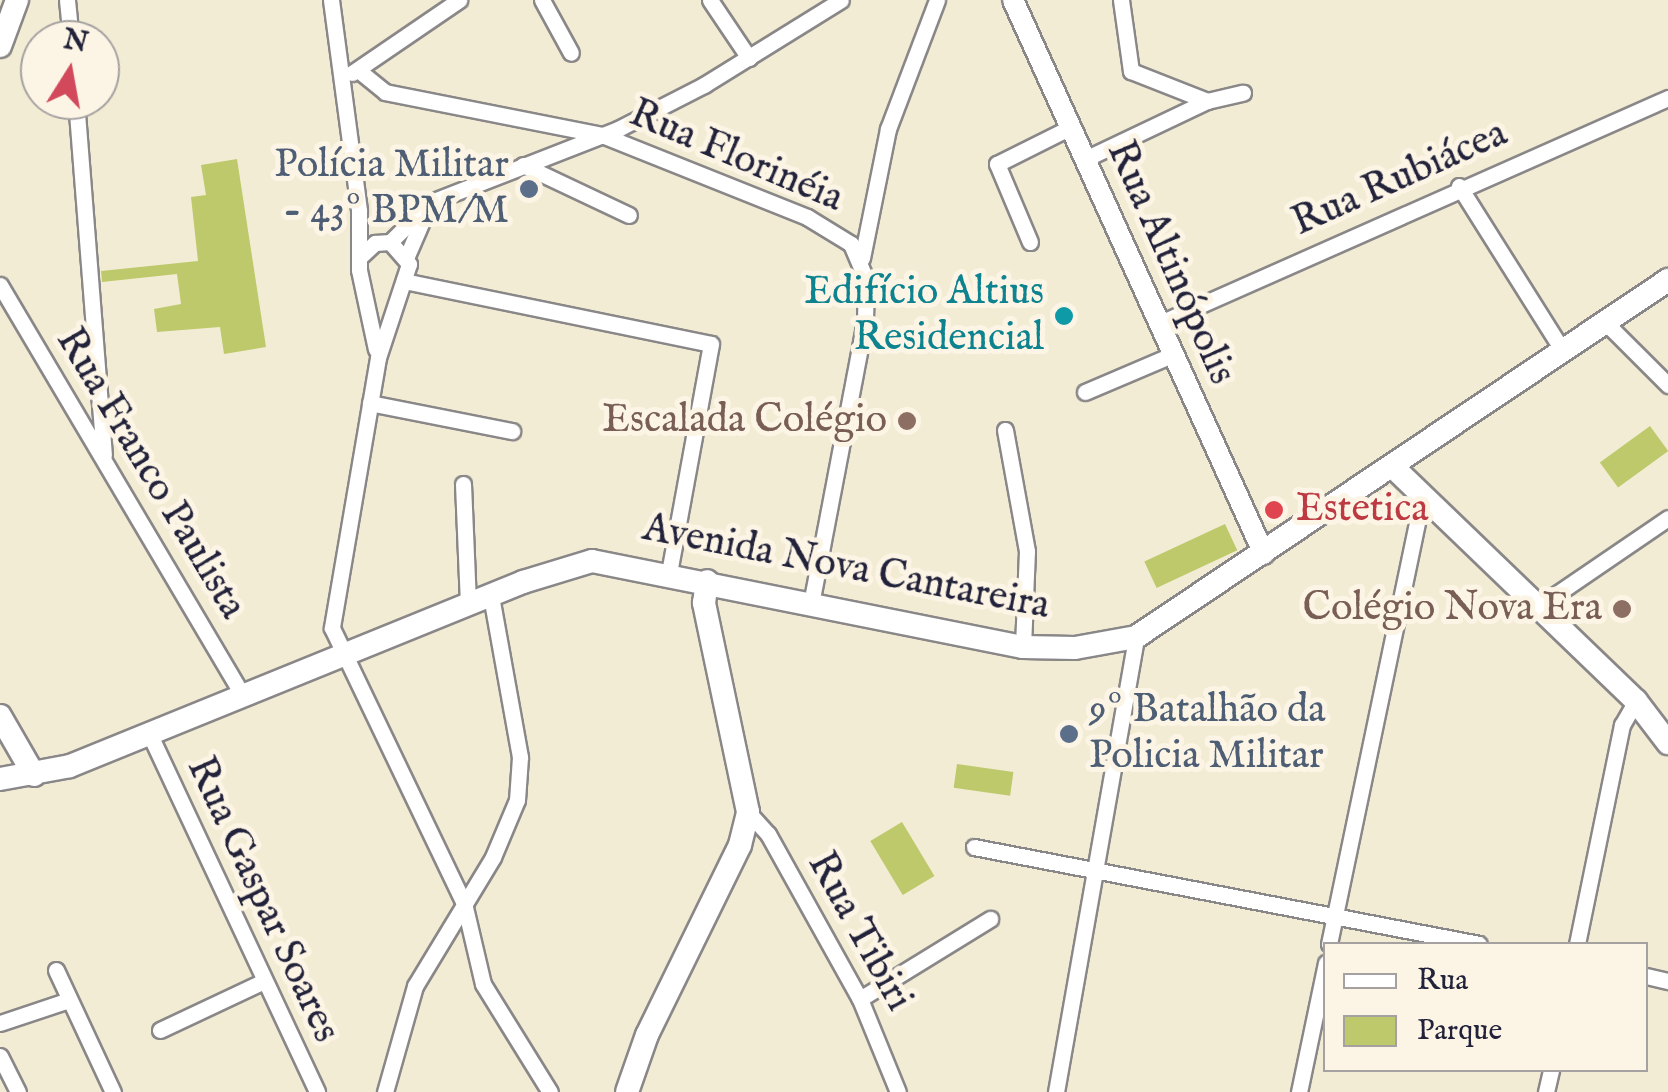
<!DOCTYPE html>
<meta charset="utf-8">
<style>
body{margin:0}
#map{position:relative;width:1668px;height:1092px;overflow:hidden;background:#f3ecd4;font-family:"IM FELL English",serif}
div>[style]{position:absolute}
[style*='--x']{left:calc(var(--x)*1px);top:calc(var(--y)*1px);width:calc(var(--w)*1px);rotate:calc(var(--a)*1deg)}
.green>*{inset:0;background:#bdc96b;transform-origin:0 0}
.roads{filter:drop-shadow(2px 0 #8a8788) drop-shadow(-2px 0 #8a8788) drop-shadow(0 2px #8a8788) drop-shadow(0 -2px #8a8788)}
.minor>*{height:15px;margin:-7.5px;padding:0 7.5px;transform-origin:7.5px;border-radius:7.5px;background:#fff}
.tertiary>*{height:20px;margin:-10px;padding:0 10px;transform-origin:10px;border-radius:10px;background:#fff}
.secondary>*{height:22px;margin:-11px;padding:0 11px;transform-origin:11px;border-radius:11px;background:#fff}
.dots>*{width:28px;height:28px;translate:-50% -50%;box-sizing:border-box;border:5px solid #fcf5e5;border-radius:50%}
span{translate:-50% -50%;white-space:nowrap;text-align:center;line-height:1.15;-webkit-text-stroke:10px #fcf5e5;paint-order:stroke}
.street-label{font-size:40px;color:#22223b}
.service-label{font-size:40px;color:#4e5e75}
.right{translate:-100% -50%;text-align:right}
.left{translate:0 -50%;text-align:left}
.culture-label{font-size:40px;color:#0d838f}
.education-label{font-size:40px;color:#785e54}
.health-label{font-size:40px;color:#be3a42}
.legend{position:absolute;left:1323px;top:942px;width:325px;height:130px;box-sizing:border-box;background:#fcf5e5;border:2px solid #a5a1a1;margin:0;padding:12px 18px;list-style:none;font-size:30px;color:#22223b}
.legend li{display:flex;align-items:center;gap:20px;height:50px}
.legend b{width:50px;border:2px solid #a5a1a1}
.north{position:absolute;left:20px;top:20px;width:100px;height:100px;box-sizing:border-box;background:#fcf5e5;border:2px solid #a5a1a1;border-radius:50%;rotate:11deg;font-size:28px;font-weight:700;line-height:40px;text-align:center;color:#22223b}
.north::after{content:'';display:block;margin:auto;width:35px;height:45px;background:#d1495b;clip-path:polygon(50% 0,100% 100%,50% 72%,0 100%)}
</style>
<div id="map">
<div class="green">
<div style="clip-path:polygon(237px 159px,266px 347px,224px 354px,220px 327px,157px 332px,154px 309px,181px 304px,177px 274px,102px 282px,101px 271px,198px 261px,191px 197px,206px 195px,201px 165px)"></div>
<div style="left:1650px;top:426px;width:31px;height:62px;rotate:54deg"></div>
<div style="left:1225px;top:524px;width:29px;height:89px;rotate:65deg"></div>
<div style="left:957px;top:764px;width:57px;height:24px;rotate:8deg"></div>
<div style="left:902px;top:822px;width:63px;height:37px;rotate:59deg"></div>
</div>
<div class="roads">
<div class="minor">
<div style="--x:67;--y:0;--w:40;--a:84.3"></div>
<div style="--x:331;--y:0;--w:213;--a:82.4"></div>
<div style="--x:359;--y:211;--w:59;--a:90"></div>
<div style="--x:359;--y:270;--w:81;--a:77.9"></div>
<div style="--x:542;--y:0;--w:60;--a:61.3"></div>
<div style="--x:710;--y:0;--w:70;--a:56.1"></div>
<div style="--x:1121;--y:0;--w:72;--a:82"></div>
<div style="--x:1131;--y:71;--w:82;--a:21.5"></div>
<div style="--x:358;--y:70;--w:35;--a:39"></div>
<div style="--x:385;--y:92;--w:221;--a:11.2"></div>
<div style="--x:602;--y:135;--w:221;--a:21.8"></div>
<div style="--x:807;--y:217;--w:52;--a:31.5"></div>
<div style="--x:851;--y:244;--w:38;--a:67"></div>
<div style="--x:866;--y:279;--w:42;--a:91.4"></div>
<div style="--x:865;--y:321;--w:287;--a:100.8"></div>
<div style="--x:352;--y:73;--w:130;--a:-34.3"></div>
<div style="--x:76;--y:100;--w:356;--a:85.5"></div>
<div style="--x:1085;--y:159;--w:135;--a:-25.4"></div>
<div style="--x:1207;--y:101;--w:37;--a:-13"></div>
<div style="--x:523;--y:165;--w:117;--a:25.3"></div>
<div style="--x:1459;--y:186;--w:195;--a:57.8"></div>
<div style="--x:390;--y:242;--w:57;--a:-44.3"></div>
<div style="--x:431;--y:202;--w:201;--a:-21.3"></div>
<div style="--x:618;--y:129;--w:97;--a:-27.1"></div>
<div style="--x:704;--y:85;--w:161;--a:-31.8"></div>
<div style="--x:1030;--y:242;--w:85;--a:-112.9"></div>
<div style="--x:997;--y:164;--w:83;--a:-26.6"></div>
<div style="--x:362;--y:255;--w:18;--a:-43"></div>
<div style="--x:375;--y:243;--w:15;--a:-4"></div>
<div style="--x:390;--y:242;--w:29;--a:49"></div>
<div style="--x:409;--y:264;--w:99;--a:108.3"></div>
<div style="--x:378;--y:358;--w:274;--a:99.7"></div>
<div style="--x:332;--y:628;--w:305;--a:64.4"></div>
<div style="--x:464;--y:903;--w:83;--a:76.8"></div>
<div style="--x:483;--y:984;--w:127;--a:58.2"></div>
<div style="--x:407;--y:256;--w:56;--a:-66.7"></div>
<div style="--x:862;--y:258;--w:132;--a:-78.6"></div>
<div style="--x:888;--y:129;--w:138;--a:-69.2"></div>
<div style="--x:404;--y:281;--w:313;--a:11.6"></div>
<div style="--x:711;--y:344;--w:232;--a:100.4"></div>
<div style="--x:0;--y:285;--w:477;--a:59.4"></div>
<div style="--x:1160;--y:323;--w:556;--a:-23.89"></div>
<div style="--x:1606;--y:323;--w:88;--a:45"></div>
<div style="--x:1085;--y:392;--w:97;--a:-23.1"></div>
<div style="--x:370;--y:403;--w:145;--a:11.2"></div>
<div style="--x:1005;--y:430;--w:123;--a:79.7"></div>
<div style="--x:1027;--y:551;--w:96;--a:92.4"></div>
<div style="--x:463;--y:484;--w:121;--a:87.6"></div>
<div style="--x:1539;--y:606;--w:156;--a:-34.3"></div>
<div style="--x:150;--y:735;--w:394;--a:64.9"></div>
<div style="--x:748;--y:812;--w:30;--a:48"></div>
<div style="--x:768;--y:834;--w:189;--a:60.9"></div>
<div style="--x:860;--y:999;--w:100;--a:67.8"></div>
<div style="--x:974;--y:847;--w:514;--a:10.87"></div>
<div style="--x:1329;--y:944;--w:439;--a:-78.2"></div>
<div style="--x:1419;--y:514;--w:18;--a:-43"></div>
<div style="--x:1577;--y:944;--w:224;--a:-78.4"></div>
<div style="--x:1622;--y:725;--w:28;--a:-60"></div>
<div style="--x:56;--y:970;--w:135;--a:65"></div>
<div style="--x:1646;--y:976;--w:23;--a:13"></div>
<div style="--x:860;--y:999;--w:153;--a:-31.6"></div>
<div style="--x:0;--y:1023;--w:73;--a:-18.4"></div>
<div style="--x:160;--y:1030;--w:115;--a:-25.2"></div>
<div style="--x:0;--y:1056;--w:40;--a:63.4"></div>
<div style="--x:385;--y:1092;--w:110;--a:-74.2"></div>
<div style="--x:415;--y:986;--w:151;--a:-58.8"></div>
<div style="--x:493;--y:857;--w:62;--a:-67.2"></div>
<div style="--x:517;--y:800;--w:43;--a:-86"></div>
<div style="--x:520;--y:757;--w:164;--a:-100.2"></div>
<div style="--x:1056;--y:1092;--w:462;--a:-80"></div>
<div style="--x:1299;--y:1092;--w:132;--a:-78.2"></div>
<div style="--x:1546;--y:1092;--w:23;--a:-77"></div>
</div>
<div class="tertiary">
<div style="--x:1013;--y:0;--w:608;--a:65.63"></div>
</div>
<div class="secondary">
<div style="--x:0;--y:46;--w:49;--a:-69.7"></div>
<div style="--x:1393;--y:467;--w:337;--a:43.9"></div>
<div style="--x:1636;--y:701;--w:53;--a:52.7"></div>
<div style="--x:0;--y:716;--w:68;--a:60"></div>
<div style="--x:0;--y:779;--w:71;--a:-10.5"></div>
<div style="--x:70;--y:766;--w:489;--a:-22.1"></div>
<div style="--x:523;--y:582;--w:72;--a:-16.9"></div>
<div style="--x:592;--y:561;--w:439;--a:11.3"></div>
<div style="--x:1023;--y:647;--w:52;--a:1.1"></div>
<div style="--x:1075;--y:648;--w:62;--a:-10.2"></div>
<div style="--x:1136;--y:637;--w:641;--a:-33.86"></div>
<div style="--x:627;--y:1092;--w:60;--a:-70.7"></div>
<div style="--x:647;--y:1035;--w:212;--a:-63.9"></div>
<div style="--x:740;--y:845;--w:34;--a:-76"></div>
<div style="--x:748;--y:812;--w:214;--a:-101.9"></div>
<div style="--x:704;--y:603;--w:22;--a:-82"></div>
</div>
</div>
<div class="dots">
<div style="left:529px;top:189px;background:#5c6f8a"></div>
<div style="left:1064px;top:316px;background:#0f9aa8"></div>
<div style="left:907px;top:421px;background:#8d6e63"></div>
<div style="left:1274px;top:510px;background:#e0444e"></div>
<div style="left:1622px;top:609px;background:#8d6e63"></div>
<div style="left:1069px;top:734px;background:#5c6f8a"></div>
</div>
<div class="street-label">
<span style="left:736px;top:157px;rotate:23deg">Rua Florinéia</span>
<span style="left:1400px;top:179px;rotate:-24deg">Rua Rubiácea</span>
<span style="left:1170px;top:263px;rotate:66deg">Rua Altinópolis</span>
<span style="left:150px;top:474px;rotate:59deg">Rua Franco Paulista</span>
<span style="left:846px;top:568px;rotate:11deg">Avenida Nova Cantareira</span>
<span style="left:262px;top:900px;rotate:65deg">Rua Gaspar Soares</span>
<span style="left:859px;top:932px;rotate:61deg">Rua Tibiri</span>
</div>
<div class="service-label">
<span class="right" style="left:509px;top:189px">Polícia Militar<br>- 43º BPM/M</span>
<span class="left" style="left:1089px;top:734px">9º Batalhão da<br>Policia Militar</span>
</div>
<div class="culture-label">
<span class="right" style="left:1044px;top:316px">Edifício Altius<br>Residencial</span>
</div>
<div class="education-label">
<span class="right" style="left:887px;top:421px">Escalada Colégio</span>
<span class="right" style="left:1602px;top:609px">Colégio Nova Era</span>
</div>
<div class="health-label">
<span class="left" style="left:1296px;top:510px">Estetica</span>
</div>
<ul class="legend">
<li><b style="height:12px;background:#fff"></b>Rua</li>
<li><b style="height:28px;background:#bdc96b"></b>Parque</li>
</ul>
<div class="north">N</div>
</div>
